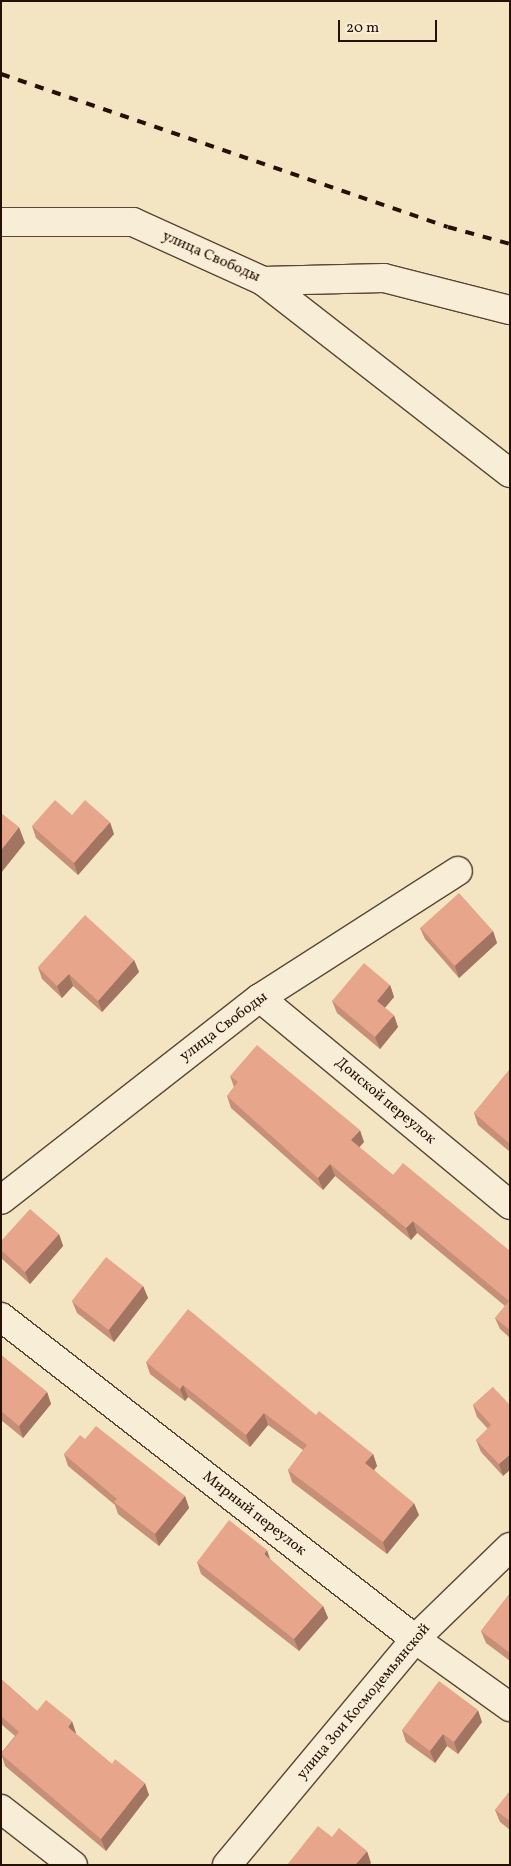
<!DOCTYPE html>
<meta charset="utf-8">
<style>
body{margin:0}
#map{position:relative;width:511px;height:1866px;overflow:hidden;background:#f4e5c2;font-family:Vollkorn,serif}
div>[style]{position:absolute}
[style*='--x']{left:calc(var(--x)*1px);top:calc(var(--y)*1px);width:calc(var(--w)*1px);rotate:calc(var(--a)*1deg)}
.roads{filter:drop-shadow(1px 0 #594634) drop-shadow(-1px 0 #594634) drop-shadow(0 1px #594634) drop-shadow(0 -1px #594634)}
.minor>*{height:28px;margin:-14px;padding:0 14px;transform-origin:14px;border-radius:14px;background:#f8eed7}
.rail>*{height:4px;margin-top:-2px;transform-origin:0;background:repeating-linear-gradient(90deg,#251104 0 9px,transparent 0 18px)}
.wall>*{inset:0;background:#c78f78}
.shaded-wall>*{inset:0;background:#a27462}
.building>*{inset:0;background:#e7a68c;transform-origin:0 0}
span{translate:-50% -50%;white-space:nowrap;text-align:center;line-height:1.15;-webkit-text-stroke:4px #f8eed7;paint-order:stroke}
.street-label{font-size:15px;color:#251104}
.frame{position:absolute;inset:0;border:2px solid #251104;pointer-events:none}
.scale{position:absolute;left:338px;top:20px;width:99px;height:22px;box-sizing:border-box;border:2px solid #251104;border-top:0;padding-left:6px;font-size:15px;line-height:18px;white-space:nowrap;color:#251104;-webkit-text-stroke:4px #f8eed7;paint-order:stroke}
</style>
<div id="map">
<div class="roads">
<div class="minor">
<div style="--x:1;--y:222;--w:132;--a:0"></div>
<div style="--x:133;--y:222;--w:143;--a:24.4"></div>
<div style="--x:263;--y:281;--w:121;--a:-1.4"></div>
<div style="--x:384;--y:278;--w:130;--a:14.3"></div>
<div style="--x:263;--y:281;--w:313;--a:37.9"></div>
<div style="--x:260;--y:998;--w:325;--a:39.6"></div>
<div style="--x:1;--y:1200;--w:328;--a:-38"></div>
<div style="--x:260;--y:998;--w:235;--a:-32.7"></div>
<div style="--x:1;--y:1317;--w:524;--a:37.87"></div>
<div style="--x:415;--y:1639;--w:117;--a:35.6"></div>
<div style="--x:1;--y:1809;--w:91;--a:37.9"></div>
<div style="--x:227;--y:1865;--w:294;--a:-50.2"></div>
<div style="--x:415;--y:1639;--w:132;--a:-44.1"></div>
</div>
</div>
<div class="rail">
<div style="--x:1;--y:74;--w:472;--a:18.9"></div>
<div style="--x:448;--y:227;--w:64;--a:15.3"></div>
</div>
<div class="wall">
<div style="clip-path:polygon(32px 826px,114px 834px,78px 875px,36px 838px)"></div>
<div style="clip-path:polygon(420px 928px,493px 931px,497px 943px,459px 978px,425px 939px)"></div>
<div style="clip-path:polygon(134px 960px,139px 972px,102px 1012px,73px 986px,62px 998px,42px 979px,38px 967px)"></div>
<div style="clip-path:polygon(390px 985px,394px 997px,385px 1008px,398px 1027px,380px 1049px,337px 1013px,332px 1001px)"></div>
<div style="clip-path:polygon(510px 1069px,510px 1152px,478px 1125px,474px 1113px)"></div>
<div style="clip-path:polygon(230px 1076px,364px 1142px,359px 1147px,393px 1175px,510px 1251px,510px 1338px,500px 1329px,495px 1318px,505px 1306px,417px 1233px,411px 1240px,335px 1176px,323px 1190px,231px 1108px,227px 1096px,234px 1087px)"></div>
<div style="clip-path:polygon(59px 1234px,63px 1246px,30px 1284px,1px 1258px,1px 1241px)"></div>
<div style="clip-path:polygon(143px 1286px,148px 1298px,114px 1342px,77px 1313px,72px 1301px)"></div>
<div style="clip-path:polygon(1px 1355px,47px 1392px,51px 1404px,23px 1438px,1px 1420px)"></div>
<div style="clip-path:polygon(146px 1362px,316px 1415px,373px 1454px,377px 1466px,374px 1470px,419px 1515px,387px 1554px,292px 1482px,288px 1470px,303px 1450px,268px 1425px,250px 1447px,188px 1397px,185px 1401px,150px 1374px)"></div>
<div style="clip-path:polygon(493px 1387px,503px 1476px,481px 1452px,476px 1440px,488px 1429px,477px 1417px,473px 1405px)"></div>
<div style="clip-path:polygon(85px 1439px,185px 1496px,189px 1508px,159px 1546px,118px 1514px,115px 1505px,68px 1466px,64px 1454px)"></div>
<div style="clip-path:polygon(270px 1559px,323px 1606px,328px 1618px,299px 1651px,201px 1574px,197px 1562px)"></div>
<div style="clip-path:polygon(510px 1593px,510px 1661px,486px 1643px,481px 1631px)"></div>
<div style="clip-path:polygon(1px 1679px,37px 1711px,76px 1733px,76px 1734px,112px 1764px,149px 1795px,106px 1851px,5px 1766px,1px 1753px,15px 1736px,1px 1724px)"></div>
<div style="clip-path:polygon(482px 1722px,458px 1754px,447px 1746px,435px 1763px,406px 1742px,402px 1730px)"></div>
<div style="clip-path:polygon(510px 1791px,510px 1830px,500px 1822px,495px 1810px)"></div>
</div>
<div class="shaded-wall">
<div style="clip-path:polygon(110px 822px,114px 834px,78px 875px,74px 863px)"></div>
<div style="clip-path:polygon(19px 827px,25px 843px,1px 873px,1px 850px)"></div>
<div style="clip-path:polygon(493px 931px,497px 943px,459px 978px,455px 966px)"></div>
<div style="clip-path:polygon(134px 960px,139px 972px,102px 1012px,98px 1001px)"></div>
<div style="clip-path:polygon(69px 974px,73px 986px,62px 998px,57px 986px)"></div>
<div style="clip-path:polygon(390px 985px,394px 997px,381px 1012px,377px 1001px)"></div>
<div style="clip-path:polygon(394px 1015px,398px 1027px,380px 1049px,375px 1037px)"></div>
<div style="clip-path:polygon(360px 1130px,364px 1142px,355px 1152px,351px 1140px)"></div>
<div style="clip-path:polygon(330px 1164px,335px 1176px,323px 1190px,318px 1178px)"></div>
<div style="clip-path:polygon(413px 1221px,417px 1233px,411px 1240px,406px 1228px)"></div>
<div style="clip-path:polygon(59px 1234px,63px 1246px,30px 1284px,25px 1272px)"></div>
<div style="clip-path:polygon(143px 1286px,148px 1298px,114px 1342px,109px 1330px)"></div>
<div style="clip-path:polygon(183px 1385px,188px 1397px,185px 1401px,180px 1389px)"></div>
<div style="clip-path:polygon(47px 1392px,51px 1404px,23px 1438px,19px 1426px)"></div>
<div style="clip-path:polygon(264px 1413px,268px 1425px,250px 1447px,246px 1435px)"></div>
<div style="clip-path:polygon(373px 1454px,377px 1466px,370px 1475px,365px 1463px)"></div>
<div style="clip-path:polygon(510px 1454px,510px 1470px,503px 1476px,499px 1464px)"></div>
<div style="clip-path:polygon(185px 1496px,189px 1508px,159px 1546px,155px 1534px)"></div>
<div style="clip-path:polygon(414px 1503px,419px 1515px,387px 1554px,383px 1542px)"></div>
<div style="clip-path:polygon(267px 1550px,271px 1562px,264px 1554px)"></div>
<div style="clip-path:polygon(323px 1606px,328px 1618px,299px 1651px,294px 1639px)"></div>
<div style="clip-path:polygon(478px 1710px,482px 1722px,458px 1754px,454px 1742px)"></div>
<div style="clip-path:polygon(72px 1721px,76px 1733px,72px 1738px,68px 1727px)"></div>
<div style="clip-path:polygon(443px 1734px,447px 1746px,435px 1763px,430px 1751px)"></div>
<div style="clip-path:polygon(145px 1783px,149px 1795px,106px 1851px,101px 1839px)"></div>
<div style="clip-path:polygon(367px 1851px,371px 1863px,369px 1865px,355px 1865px)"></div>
</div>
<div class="building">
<div style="clip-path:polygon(55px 800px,72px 815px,85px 800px,110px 822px,74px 863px,32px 826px)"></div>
<div style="clip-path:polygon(1px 813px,19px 827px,1px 850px)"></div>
<div style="left:459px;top:893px;width:51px;height:52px;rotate:48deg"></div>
<div style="clip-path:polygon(85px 915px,134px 960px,98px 1001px,69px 974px,57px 986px,38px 967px)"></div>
<div style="clip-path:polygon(364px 963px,390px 985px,377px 1001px,394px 1015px,375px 1037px,332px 1001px)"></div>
<div style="clip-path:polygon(257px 1045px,360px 1130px,351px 1140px,393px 1175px,403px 1163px,510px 1251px,510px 1330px,495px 1318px,509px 1301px,413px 1221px,406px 1228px,330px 1164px,318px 1178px,227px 1096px,238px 1082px,230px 1076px)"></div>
<div style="clip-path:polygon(510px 1069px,510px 1144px,474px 1113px)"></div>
<div style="clip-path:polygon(30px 1209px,59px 1234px,25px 1272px,1px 1250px,1px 1241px)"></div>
<div style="left:106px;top:1257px;width:47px;height:56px;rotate:38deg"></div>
<div style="clip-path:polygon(188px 1309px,316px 1415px,319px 1411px,373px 1454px,365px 1463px,414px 1503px,383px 1542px,288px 1470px,307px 1445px,264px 1413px,246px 1435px,183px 1385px,180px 1389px,146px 1362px)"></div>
<div style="clip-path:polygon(1px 1355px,47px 1392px,19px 1426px,1px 1411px)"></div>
<div style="clip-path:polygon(493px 1387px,510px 1405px,510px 1454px,499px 1464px,476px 1440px,491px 1425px,473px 1405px)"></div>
<div style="clip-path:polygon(96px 1426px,185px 1496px,155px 1534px,114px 1502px,117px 1499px,64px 1454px,80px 1435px,85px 1439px)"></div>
<div style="clip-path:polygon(229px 1520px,267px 1550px,264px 1554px,323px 1606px,294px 1639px,197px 1562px)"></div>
<div style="clip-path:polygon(510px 1593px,510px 1653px,481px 1631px)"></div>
<div style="clip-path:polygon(1px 1679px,37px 1711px,46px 1700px,72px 1721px,68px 1727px,112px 1764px,115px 1759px,145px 1783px,101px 1839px,1px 1754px,19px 1732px,1px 1716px)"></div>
<div style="clip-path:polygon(439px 1681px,478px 1710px,454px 1742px,443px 1734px,430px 1751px,402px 1730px)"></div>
<div style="clip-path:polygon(510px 1791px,510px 1821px,495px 1810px)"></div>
<div style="clip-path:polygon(318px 1826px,332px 1837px,339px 1828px,367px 1851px,355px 1865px,287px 1865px)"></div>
</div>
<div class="street-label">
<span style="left:211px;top:257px;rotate:24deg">улица Свободы</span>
<span style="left:224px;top:1027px;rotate:-37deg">улица Свободы</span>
<span style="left:385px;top:1101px;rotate:40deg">Донской переулок</span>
<span style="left:254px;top:1514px;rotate:38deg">Мирный переулок</span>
<span style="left:364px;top:1702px;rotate:-50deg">улица Зои Космодемьянской</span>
</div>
<div class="frame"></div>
<div class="scale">20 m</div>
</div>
